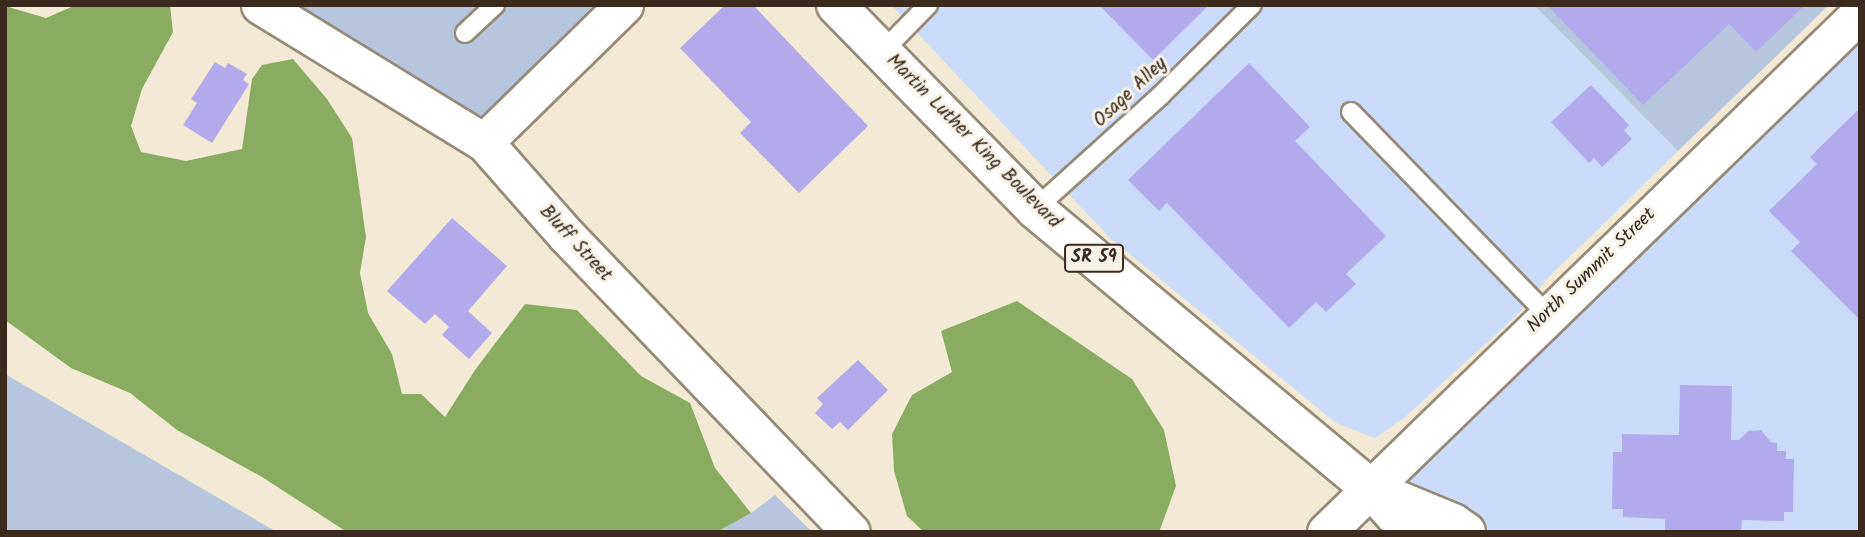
<!DOCTYPE html>
<style>
body{margin:0}
#map{position:relative;width:1865px;height:537px;overflow:hidden;background:#f2ead4;font-family:Kalam,sans-serif}
div>[style]{position:absolute}
[style*='--x']{left:calc(var(--x)*1px);top:calc(var(--y)*1px);width:calc(var(--w)*1px);rotate:calc(var(--a)*1deg)}
.built>*{inset:0;background:#ccdbf9}
.industrial>*{inset:0;background:#b8c5de}
.forest>*{inset:0;background:#8aac62}
.building>*{inset:0;background:#b3aaeb}
.roads{filter:drop-shadow(2px 0 #968a79) drop-shadow(-2px 0 #968a79) drop-shadow(0 2px #968a79) drop-shadow(0 -2px #968a79)}
.lane>*{height:18px;margin:-9px;padding:0 9px;transform-origin:9px;border-radius:9px;background:#fff}
.street>*{height:37px;margin:-18.5px;padding:0 18.5px;transform-origin:18.5px;border-radius:18.5px;background:#fff}
.primary>*{height:38px;margin:-19px;padding:0 19px;transform-origin:19px;border-radius:19px;background:#fff}
span{translate:-50% -50%;white-space:nowrap;text-align:center;line-height:1.15;-webkit-text-stroke:6px #f7f3e8;paint-order:stroke}
.shield-label span{padding:2px 5px;background:#f7f3e8;border:2px solid;border-radius:5px;-webkit-text-stroke-width:0}
.shield-label{font-size:18px;color:#3b2a1e;font-weight:700}
.street-label{font-size:19px;color:#3b2a1e}
.frame{position:absolute;inset:0;border:7px solid #3b2a1e;pointer-events:none}
</style>
<div id="map">
<div class="built">
<div style="clip-path:polygon(891px 5px,1534px 5px,1678px 151px,1548px 278px,1516px 316px,1404px 418px,1375px 438px,1336px 423px,1110px 238px)"></div>
<div style="clip-path:polygon(1860px 44px,1860px 532px,1482px 532px,1384px 485px)"></div>
</div>
<div class="industrial">
<div style="clip-path:polygon(282px 5px,609px 5px,484px 126px)"></div>
<div style="clip-path:polygon(1534px 5px,1829px 5px,1678px 151px)"></div>
<div style="clip-path:polygon(5px 374px,277px 532px,5px 532px)"></div>
<div style="clip-path:polygon(775px 495px,812px 532px,717px 532px,751px 513px)"></div>
</div>
<div class="forest">
<div style="clip-path:polygon(76px 5px,170px 5px,173px 32px,142px 89px,131px 126px,141px 152px,186px 161px,242px 149px,252px 79px,262px 65px,293px 59px,327px 99px,352px 138px,366px 237px,360px 273px,368px 313px,392px 354px,402px 394px,421px 394px,445px 417px,475px 370px,525px 304px,577px 310px,641px 376px,690px 403px,715px 468px,751px 513px,717px 532px,347px 532px,262px 477px,177px 430px,130px 393px,71px 368px,5px 320px,5px 6px,46px 18px)"></div>
<div style="clip-path:polygon(1017px 301px,1132px 379px,1164px 430px,1176px 486px,1159px 532px,924px 532px,907px 516px,894px 471px,892px 434px,912px 395px,952px 372px,941px 331px)"></div>
</div>
<div class="building">
<div style="clip-path:polygon(725px 5px,753px 5px,868px 126px,799px 193px,740px 133px,751px 122px,680px 48px)"></div>
<div style="clip-path:polygon(1099px 5px,1209px 5px,1153px 60px)"></div>
<div style="clip-path:polygon(1547px 5px,1805px 5px,1756px 52px,1729px 24px,1643px 105px)"></div>
<div style="clip-path:polygon(215px 62px,225px 68px,228px 63px,247px 74px,243px 80px,249px 84px,212px 143px,183px 125px,197px 103px,191px 99px)"></div>
<div style="clip-path:polygon(1249px 63px,1310px 127px,1295px 141px,1386px 236px,1346px 274px,1356px 284px,1326px 312px,1316px 302px,1289px 328px,1167px 203px,1159px 211px,1128px 180px)"></div>
<div style="clip-path:polygon(1591px 85px,1629px 125px,1624px 130px,1632px 139px,1602px 167px,1594px 158px,1589px 163px,1551px 122px)"></div>
<div style="clip-path:polygon(1860px 108px,1860px 320px,1791px 251px,1800px 242px,1769px 211px,1817px 164px,1810px 157px)"></div>
<div style="clip-path:polygon(452px 218px,507px 266px,468px 311px,492px 333px,469px 359px,442px 335px,449px 327px,435px 314px,425px 324px,387px 291px)"></div>
<div style="clip-path:polygon(858px 360px,888px 390px,848px 430px,840px 422px,832px 429px,815px 413px,823px 404px,817px 398px)"></div>
<div style="clip-path:polygon(1680px 385px,1732px 386px,1731px 440px,1739px 440px,1748px 431px,1761px 430px,1771px 442px,1777px 443px,1777px 451px,1786px 451px,1786px 459px,1794px 459px,1793px 512px,1784px 512px,1784px 521px,1742px 520px,1741px 532px,1665px 532px,1665px 519px,1623px 517px,1623px 509px,1612px 509px,1613px 452px,1622px 452px,1622px 434px,1679px 435px)"></div>
</div>
<div class="roads">
<div class="lane">
<div style="--x:465;--y:33;--w:41;--a:-43"></div>
<div style="--x:882;--y:52;--w:66;--a:-45.6"></div>
<div style="--x:1351;--y:112;--w:281;--a:45.9"></div>
<div style="--x:1035;--y:209;--w:170;--a:-42.1"></div>
<div style="--x:1161;--y:95;--w:128;--a:-44.7"></div>
</div>
<div class="street">
<div style="--x:260;--y:5;--w:263;--a:31.5"></div>
<div style="--x:484;--y:142;--w:125;--a:48.6"></div>
<div style="--x:567;--y:236;--w:410;--a:46.2"></div>
<div style="--x:484;--y:142;--w:196;--a:-44.4"></div>
<div style="--x:1326;--y:532;--w:745;--a:-44.18"></div>
</div>
<div class="primary">
<div style="--x:836;--y:5;--w:285;--a:45.7"></div>
<div style="--x:1035;--y:209;--w:437;--a:39.8"></div>
<div style="--x:1371;--y:489;--w:58;--a:47.8"></div>
<div style="--x:1383;--y:494;--w:76;--a:22.5"></div>
<div style="--x:1453;--y:523;--w:16;--a:35"></div>
</div>
</div>
<div class="shield-label">
<span style="left:1094px;top:258px">SR 59</span>
</div>
<div class="street-label">
<span style="left:1131px;top:93px;rotate:-43deg">Osage Alley</span>
<span style="left:973px;top:142px;rotate:45deg">Martin Luther King Boulevard</span>
<span style="left:575px;top:244px;rotate:47deg">Bluff Street</span>
<span style="left:1592px;top:271px;rotate:-44deg">North Summit Street</span>
</div>
<div class="frame"></div>
</div>
